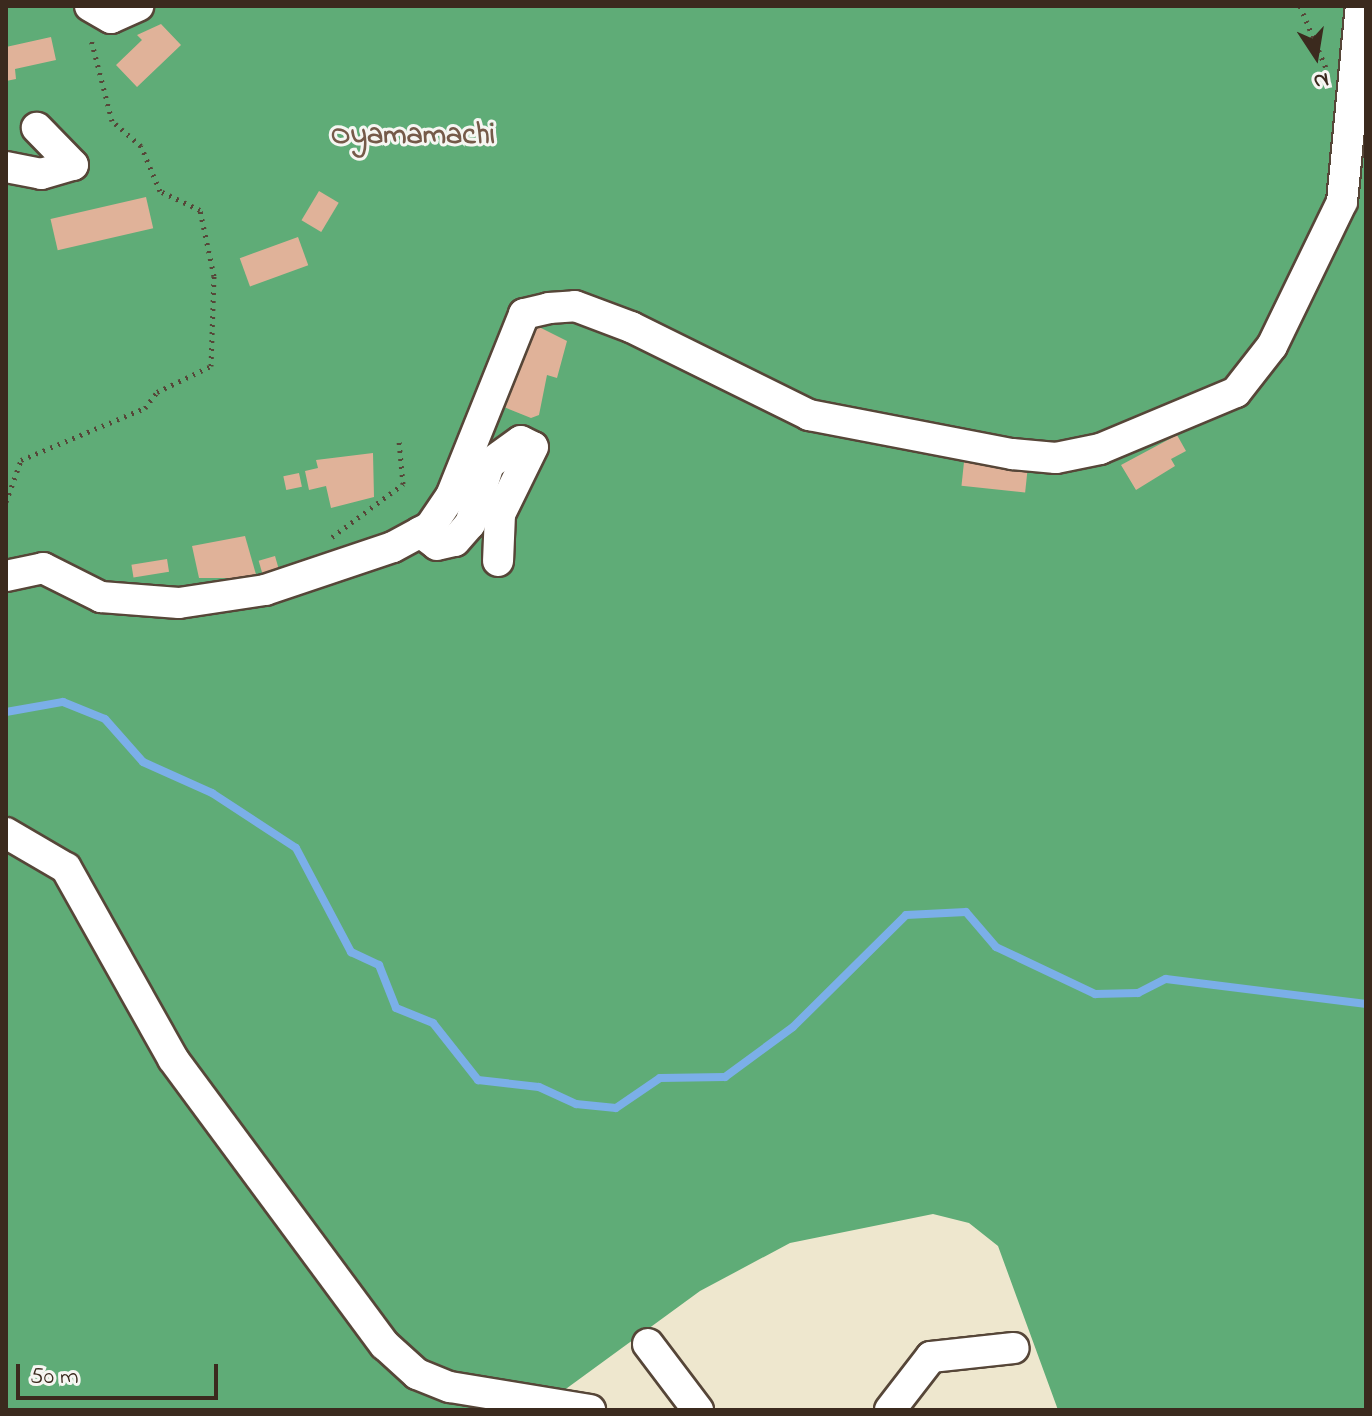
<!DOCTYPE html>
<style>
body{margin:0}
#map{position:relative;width:1372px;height:1416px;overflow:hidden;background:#eee7ce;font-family:"Indie Flower",sans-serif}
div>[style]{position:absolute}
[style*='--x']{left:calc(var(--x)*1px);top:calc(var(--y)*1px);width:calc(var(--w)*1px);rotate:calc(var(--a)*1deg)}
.forest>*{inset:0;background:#5fac77}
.stream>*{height:8px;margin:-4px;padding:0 4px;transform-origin:4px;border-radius:4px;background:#7bafe8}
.building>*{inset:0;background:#e0b299;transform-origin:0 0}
.path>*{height:5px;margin-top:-2.5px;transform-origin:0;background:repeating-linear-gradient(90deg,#564638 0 2px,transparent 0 8px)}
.roads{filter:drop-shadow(2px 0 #564638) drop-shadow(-2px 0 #564638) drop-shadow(0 2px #564638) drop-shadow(0 -2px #564638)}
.street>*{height:30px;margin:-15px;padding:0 15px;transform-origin:15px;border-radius:15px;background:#fff}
span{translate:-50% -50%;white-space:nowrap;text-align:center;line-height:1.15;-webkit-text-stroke:6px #f6f6f2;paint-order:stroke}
.quarter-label{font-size:30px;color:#755a49;font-weight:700}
.frame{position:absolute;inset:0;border:8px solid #3b2a1e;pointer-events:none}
.north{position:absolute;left:1276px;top:16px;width:80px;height:80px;-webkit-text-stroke:6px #f6f6f2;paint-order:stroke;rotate:168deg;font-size:22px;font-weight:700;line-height:32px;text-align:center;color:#3b2a1e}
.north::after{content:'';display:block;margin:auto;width:28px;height:36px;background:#3b2a1e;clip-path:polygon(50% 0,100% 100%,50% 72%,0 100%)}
.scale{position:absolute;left:16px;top:1364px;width:202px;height:36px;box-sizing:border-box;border:4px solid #3b2a1e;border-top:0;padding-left:10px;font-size:24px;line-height:28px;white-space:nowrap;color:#3b2a1e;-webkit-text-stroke:6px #f6f6f2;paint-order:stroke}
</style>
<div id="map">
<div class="forest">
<div style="clip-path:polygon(6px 6px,1366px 6px,1366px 1410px,1058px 1410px,998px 1246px,969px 1223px,933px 1214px,790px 1243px,700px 1291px,537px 1410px,6px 1410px)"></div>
</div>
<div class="stream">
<div style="--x:6;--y:712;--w:58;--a:-10"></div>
<div style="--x:63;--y:702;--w:45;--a:22"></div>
<div style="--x:105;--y:719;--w:57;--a:48.5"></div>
<div style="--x:143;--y:762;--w:76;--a:24.2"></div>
<div style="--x:212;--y:793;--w:100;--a:33.2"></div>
<div style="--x:296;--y:848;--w:118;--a:62.1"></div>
<div style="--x:351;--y:952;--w:31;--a:25"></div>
<div style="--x:379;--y:965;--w:46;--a:68.4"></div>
<div style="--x:396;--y:1008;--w:40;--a:22"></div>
<div style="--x:433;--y:1023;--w:73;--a:51.7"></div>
<div style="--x:478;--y:1080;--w:61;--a:6.5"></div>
<div style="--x:539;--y:1087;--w:41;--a:24.7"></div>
<div style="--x:576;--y:1104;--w:40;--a:5.7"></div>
<div style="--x:616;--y:1108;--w:53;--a:-34.3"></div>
<div style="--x:660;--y:1078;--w:65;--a:-0.9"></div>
<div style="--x:725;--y:1077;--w:84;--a:-36.3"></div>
<div style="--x:793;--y:1027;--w:159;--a:-44.7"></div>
<div style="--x:906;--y:915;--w:60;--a:-2.9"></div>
<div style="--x:966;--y:912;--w:46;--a:49.4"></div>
<div style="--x:996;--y:947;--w:110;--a:25.4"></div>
<div style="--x:1095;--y:994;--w:43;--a:-1.3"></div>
<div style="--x:1138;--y:993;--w:31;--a:-27"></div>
<div style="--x:1166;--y:979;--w:202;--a:7.1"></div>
</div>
<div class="building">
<div style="clip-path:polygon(161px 24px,181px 45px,137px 87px,116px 65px,142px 40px,137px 35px)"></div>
<div style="clip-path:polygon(51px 37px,56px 60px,15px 69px,16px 79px,6px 81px,6px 47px)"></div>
<div style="left:319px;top:191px;width:23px;height:34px;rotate:31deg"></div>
<div style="left:146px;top:197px;width:32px;height:98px;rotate:77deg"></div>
<div style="left:298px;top:237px;width:30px;height:62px;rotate:70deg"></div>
<div style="clip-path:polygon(531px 323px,567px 341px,557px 378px,547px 375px,539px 415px,531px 418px,504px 407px)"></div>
<div style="clip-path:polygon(1177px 435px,1186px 451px,1171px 459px,1175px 466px,1136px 490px,1121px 465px)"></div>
<div style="clip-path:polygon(373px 453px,374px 497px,331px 508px,326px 486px,309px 490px,305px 471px,318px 468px,316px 460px)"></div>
<div style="left:964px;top:462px;width:64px;height:24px;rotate:6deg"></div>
<div style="left:299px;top:473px;width:14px;height:16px;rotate:78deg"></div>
<div style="clip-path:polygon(245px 536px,257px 578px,199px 578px,192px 546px)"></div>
<div style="left:275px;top:556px;width:19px;height:17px;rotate:74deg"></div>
<div style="left:167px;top:559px;width:13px;height:36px;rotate:81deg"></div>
</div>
<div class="path">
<div style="--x:1300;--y:6;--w:67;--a:67.2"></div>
<div style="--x:6;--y:502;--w:45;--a:-70.3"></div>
<div style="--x:21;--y:460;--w:134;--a:-22.8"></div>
<div style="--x:145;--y:408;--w:20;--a:-53"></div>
<div style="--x:157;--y:392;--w:60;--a:-25.7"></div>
<div style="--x:211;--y:366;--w:90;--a:-88.1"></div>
<div style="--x:214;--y:276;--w:67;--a:-102"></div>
<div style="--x:200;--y:210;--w:44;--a:-154.6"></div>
<div style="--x:160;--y:191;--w:49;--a:-112.9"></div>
<div style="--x:141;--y:146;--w:38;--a:-139"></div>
<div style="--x:112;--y:121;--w:85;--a:-104.4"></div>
<div style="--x:332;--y:537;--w:89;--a:-36.7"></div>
<div style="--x:403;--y:484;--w:43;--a:-95.3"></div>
</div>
<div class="roads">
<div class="street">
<div style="--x:90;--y:6;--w:24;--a:30"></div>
<div style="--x:111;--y:18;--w:30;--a:-24"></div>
<div style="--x:6;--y:167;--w:36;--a:11"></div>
<div style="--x:41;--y:174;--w:33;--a:-16"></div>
<div style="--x:73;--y:165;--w:52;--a:-134.2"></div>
<div style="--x:420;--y:532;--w:21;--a:37"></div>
<div style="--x:437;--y:545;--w:18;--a:-13"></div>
<div style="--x:455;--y:541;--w:23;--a:-49"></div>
<div style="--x:470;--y:524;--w:63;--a:-72.4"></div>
<div style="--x:489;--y:464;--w:39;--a:-36"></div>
<div style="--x:521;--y:441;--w:13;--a:27"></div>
<div style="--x:533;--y:447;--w:75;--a:116.2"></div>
<div style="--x:500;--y:514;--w:47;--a:92.4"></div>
<div style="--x:6;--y:576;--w:38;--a:-12"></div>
<div style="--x:43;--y:568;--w:65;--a:26.6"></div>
<div style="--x:101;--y:597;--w:78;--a:4.4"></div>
<div style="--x:179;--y:603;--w:87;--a:-8.6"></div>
<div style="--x:265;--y:590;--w:135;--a:-18.6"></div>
<div style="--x:393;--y:547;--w:42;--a:-28.4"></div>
<div style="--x:430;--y:527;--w:37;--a:-56"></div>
<div style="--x:451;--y:496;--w:196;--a:-68.1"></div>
<div style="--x:524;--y:314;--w:26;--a:-13"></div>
<div style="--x:549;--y:308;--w:26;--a:-4"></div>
<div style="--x:575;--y:306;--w:60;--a:20.6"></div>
<div style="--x:631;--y:327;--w:199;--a:26.3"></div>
<div style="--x:809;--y:415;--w:207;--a:10.9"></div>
<div style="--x:1012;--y:454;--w:44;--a:5.2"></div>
<div style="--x:1056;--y:458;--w:45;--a:-11.6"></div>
<div style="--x:1100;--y:449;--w:147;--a:-22.7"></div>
<div style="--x:1236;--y:392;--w:58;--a:-52"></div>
<div style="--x:1272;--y:346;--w:160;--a:-64.1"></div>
<div style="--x:1342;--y:202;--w:197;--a:-84.5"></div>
<div style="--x:6;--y:833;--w:69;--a:30.3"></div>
<div style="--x:66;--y:868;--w:219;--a:60.7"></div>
<div style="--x:173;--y:1059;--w:356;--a:53.5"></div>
<div style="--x:385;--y:1345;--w:43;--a:42.2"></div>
<div style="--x:417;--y:1374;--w:35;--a:22"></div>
<div style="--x:450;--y:1387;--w:142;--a:9.3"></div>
<div style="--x:648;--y:1344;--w:83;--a:52.9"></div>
<div style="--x:890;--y:1410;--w:67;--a:-52.3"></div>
<div style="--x:931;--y:1357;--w:83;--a:-6.2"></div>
</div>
</div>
<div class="quarter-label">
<span style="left:413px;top:136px">Oyamamachi</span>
</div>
<div class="frame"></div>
<div class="north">N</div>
<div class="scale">50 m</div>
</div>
